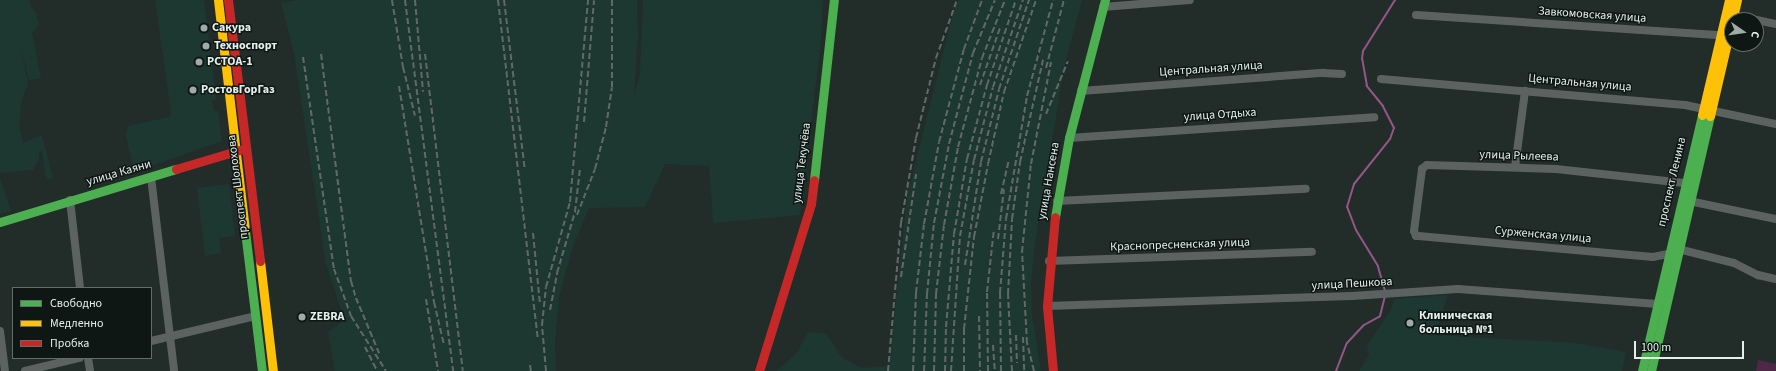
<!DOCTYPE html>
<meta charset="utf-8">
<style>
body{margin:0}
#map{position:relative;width:1776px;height:371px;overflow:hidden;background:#222d2a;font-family:"Source Sans 3",sans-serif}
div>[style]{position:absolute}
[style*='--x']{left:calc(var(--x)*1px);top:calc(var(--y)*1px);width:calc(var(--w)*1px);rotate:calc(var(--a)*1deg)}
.built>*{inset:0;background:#1d3831}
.green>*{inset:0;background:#4f2847}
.stream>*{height:2px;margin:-1px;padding:0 1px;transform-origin:1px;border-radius:1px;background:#945686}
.street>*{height:8px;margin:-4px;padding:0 4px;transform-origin:4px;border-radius:4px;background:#5c6260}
.fast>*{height:9px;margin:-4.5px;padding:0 4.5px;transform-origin:4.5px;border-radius:4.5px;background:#4caf50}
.slow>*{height:9px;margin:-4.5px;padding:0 4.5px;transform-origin:4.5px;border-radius:4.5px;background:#ffc107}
.jam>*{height:9px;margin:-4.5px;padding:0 4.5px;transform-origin:4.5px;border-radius:4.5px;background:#c62828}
.rail>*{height:2px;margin-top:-1px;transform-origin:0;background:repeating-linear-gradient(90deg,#626866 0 6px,transparent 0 9px)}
.dots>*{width:11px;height:11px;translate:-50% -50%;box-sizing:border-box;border:2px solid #0f1715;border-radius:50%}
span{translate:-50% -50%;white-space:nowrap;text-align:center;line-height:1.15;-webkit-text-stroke:3px #0f1715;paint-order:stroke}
.street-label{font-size:12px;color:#e3efeb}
.poi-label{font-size:12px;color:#e3efeb;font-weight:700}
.left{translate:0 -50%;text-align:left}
.legend{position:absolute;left:12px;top:287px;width:140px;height:72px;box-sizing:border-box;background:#0f1715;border:1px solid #646d6b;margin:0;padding:5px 7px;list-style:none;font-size:12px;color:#e3efeb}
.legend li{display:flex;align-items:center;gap:8px;height:20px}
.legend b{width:20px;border:1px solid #646d6b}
.north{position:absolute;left:1724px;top:12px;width:40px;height:40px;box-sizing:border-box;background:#0f1715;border:1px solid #646d6b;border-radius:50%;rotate:103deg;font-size:11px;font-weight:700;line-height:16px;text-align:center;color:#e3efeb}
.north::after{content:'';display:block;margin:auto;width:14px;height:18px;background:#9faba7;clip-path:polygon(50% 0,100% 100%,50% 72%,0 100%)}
.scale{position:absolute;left:1634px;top:341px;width:110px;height:18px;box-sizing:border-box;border:2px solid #e3efeb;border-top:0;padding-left:5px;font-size:12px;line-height:14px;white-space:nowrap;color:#e3efeb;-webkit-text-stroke:3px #0f1715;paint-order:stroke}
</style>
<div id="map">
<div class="built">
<div style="clip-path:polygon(0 0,30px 0,32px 9px,36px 13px,39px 25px,32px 33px,41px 78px,29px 80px,21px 47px,28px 83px,21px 104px,19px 124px,23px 143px,42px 135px,53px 178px,46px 180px,42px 151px,39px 151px,39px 159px,33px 170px,0 173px)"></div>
<div style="clip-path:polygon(155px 0,204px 0,216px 100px,212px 100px,214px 111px,218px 111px,222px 141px,134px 172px,126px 135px,128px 126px,169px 117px,171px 113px)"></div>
<div style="clip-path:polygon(297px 0,637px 0,638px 36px,634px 94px,640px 75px,643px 0,823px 0,821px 41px,800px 215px,713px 223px,709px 166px,665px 164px,645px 207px,589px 208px,573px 246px,559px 297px,555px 343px,556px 371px,335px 371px,328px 332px,345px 320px,326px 265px,294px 53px,281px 3px)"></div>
<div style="clip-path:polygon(959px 0,1082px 0,1064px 67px,1035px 243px,1031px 282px,1032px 315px,1041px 371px,776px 371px,796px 354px,808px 332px,826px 333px,842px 358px,862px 368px,889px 366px,907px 197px,952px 17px)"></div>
<div style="clip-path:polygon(0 177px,11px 211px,0 214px)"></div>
<div style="clip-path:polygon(229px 184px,235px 236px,219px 238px,221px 253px,205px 256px,197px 188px)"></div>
<div style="clip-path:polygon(1448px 295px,1435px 335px,1575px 343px,1626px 352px,1622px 371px,1359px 371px,1369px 355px,1367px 345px,1390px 312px,1394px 299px)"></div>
</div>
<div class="green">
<div style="clip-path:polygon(1758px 360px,1776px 364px,1776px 371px,1756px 371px)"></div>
</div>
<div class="stream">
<div style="--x:1385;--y:291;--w:26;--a:-106"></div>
<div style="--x:1378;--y:266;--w:42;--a:-121.4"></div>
<div style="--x:1356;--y:230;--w:25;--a:-111"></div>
<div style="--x:1347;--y:207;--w:24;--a:-73"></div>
<div style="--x:1354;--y:184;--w:58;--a:-51.3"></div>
<div style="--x:1390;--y:139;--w:12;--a:-70"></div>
<div style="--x:1394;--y:128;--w:25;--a:-117"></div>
<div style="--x:1383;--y:106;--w:26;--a:-129"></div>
<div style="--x:1367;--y:86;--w:27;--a:-100"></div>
<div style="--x:1362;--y:59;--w:8;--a:-83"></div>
<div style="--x:1363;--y:51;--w:60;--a:-57.9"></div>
<div style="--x:1336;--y:371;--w:30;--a:-69"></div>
<div style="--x:1347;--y:343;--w:25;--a:-47"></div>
<div style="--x:1364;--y:325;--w:18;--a:-29"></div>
<div style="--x:1380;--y:316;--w:21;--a:-76"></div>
</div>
<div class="street">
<div style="--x:1103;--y:7;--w:87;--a:-4.6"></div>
<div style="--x:1416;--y:15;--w:305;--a:3.8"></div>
<div style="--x:1733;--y:15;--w:44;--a:11.8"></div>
<div style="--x:1381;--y:79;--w:305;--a:4.9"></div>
<div style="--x:1685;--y:105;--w:93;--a:11.8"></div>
<div style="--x:1081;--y:91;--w:243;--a:-4.3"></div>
<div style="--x:1323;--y:73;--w:19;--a:3"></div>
<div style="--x:1069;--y:138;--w:306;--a:-3.9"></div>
<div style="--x:1515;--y:167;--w:77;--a:-82.5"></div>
<div style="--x:151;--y:177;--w:195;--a:83.2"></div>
<div style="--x:70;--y:200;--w:89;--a:83.5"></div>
<div style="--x:1057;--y:201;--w:249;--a:-2.8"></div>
<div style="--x:1689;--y:201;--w:89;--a:11.7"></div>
<div style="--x:1678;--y:249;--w:58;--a:14"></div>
<div style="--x:1734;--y:263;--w:27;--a:27"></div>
<div style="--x:1758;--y:275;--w:18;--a:13"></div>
<div style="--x:1668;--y:254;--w:15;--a:169"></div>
<div style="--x:1653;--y:257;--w:238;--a:-174.9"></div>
<div style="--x:1416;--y:236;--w:5;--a:-112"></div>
<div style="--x:1414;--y:231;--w:63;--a:-82.6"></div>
<div style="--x:1422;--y:169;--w:6;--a:-39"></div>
<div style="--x:1427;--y:165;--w:129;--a:1.8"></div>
<div style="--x:1556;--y:169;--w:129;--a:6.2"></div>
<div style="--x:1049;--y:261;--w:263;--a:-2"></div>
<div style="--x:1047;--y:306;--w:305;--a:-1.9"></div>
<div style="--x:1352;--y:296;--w:106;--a:-3.8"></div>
<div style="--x:1458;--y:289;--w:200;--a:4.3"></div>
<div style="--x:0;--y:331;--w:40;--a:82.9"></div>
<div style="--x:151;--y:341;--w:108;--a:-13.4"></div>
<div style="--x:88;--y:358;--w:13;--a:81"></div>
<div style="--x:25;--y:371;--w:56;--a:-13.5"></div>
</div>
<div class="fast">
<div style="--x:814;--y:180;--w:181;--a:-83.7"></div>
<div style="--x:1055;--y:217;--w:80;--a:-80"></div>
<div style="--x:1069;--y:138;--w:143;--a:-75.4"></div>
<div style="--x:0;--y:222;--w:184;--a:-16.8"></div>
<div style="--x:245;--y:231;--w:141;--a:83.1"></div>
<div style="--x:1642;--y:371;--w:263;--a:-76.8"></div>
<div style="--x:1651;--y:371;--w:262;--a:-77"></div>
</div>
<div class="slow">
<div style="--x:218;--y:0;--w:233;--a:83.3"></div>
<div style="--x:1702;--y:115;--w:118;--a:-76.8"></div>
<div style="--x:1710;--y:116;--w:119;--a:-76.9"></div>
<div style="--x:260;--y:261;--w:111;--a:83.3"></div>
</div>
<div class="jam">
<div style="--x:228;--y:0;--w:263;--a:83"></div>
<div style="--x:176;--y:169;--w:70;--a:-16.6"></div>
<div style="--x:759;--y:371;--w:175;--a:-72.7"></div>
<div style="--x:811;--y:204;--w:24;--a:-83"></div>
<div style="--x:1053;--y:371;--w:65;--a:-95.3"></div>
<div style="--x:1047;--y:306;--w:89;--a:-84.9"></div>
</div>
<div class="rail">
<div style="--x:392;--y:0;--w:68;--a:80.7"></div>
<div style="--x:403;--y:67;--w:50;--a:76.2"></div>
<div style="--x:405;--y:0;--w:374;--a:82.6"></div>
<div style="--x:415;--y:0;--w:92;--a:85"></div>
<div style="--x:498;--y:0;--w:341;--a:83.3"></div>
<div style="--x:504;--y:0;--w:171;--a:83"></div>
<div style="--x:321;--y:54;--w:229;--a:82.5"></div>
<div style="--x:351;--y:281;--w:18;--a:74"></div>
<div style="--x:356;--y:298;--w:60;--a:67.3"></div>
<div style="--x:425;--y:54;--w:319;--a:83.2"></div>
<div style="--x:303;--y:57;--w:214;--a:81.7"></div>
<div style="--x:334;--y:269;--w:50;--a:70.1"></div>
<div style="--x:351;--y:316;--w:65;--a:57.5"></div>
<div style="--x:1046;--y:68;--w:70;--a:-75.2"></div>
<div style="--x:980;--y:85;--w:60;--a:-70.7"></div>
<div style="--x:399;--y:86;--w:219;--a:80.8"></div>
<div style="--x:434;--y:302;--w:44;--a:76.9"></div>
<div style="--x:1046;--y:114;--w:57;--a:-67.5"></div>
<div style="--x:584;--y:122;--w:122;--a:-85.3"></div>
<div style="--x:1001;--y:194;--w:36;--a:-77"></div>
<div style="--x:577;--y:215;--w:49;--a:-68.6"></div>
<div style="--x:595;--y:169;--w:43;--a:-75.3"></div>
<div style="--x:606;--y:127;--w:40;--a:-81.5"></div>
<div style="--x:612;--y:87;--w:87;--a:-90"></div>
<div style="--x:533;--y:233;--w:72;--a:84.4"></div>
<div style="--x:998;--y:239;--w:50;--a:-83.2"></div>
<div style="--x:965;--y:265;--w:104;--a:-81.2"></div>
<div style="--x:981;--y:162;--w:75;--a:-76.1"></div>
<div style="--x:999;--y:89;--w:94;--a:-71.4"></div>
<div style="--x:901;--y:277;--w:104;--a:-81.7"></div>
<div style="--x:426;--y:299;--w:73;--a:80.5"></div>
<div style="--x:550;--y:310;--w:38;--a:-79"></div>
<div style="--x:557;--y:273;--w:64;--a:-73.6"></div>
<div style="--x:575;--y:212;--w:44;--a:-83.5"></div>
<div style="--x:979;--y:316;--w:55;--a:89"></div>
<div style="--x:1016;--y:335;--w:28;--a:88"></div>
<div style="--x:1023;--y:337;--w:34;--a:88"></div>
<div style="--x:993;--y:345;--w:26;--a:86"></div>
<div style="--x:365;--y:347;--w:27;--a:63"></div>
<div style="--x:530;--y:365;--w:6;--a:81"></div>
<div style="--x:546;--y:371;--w:46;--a:-95"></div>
<div style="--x:542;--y:325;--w:38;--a:-84"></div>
<div style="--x:546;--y:287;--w:88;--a:-74.2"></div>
<div style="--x:570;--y:202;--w:203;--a:-84.9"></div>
<div style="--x:888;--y:371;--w:149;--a:-85"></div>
<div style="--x:901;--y:223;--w:86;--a:-80"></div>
<div style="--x:916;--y:138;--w:82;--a:-76"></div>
<div style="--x:936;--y:58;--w:62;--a:-70.1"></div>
<div style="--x:913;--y:371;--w:78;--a:-87.8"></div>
<div style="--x:916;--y:293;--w:69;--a:-83.4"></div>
<div style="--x:924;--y:224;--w:83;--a:-79.6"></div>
<div style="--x:939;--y:142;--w:96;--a:-75"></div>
<div style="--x:964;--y:49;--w:52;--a:-69.8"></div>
<div style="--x:924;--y:371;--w:77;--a:-87.8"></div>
<div style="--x:927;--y:294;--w:71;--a:-84.4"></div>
<div style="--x:934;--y:223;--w:80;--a:-79.2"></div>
<div style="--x:949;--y:144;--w:94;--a:-75.2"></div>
<div style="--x:973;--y:53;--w:57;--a:-67.5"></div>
<div style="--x:934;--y:371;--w:77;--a:-88.5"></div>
<div style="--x:936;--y:294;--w:69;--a:-83.4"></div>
<div style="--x:944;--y:225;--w:79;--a:-79.8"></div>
<div style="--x:958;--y:147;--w:92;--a:-74.9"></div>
<div style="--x:982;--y:58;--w:62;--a:-68.4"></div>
<div style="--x:945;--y:371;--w:44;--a:-88.7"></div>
<div style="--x:946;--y:327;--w:93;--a:-85.1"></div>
<div style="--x:954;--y:234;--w:76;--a:-80.2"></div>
<div style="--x:967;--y:159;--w:77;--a:-74.9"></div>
<div style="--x:987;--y:85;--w:90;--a:-71.2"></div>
<div style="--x:951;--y:371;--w:135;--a:-86.2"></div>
<div style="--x:960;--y:236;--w:77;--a:-79.6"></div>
<div style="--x:974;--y:160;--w:75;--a:-75.4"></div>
<div style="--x:993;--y:87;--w:92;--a:-71"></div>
<div style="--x:964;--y:371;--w:42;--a:-90"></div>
<div style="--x:964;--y:329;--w:93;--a:-83.8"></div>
<div style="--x:974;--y:237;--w:74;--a:-79.1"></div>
<div style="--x:988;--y:164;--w:74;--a:-77.5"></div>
<div style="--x:1004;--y:92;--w:97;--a:-70.8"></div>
<div style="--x:988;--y:371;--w:79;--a:-90.7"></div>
<div style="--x:987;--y:292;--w:63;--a:-83.7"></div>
<div style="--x:1001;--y:371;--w:78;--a:-90.7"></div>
<div style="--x:1000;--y:293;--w:74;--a:-85.4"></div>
<div style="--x:1006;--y:219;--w:125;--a:-80.3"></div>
<div style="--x:1027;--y:96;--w:99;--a:-74.8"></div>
<div style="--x:1012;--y:371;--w:77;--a:-93"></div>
<div style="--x:1008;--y:294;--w:75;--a:-86.9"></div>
<div style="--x:1012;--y:219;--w:58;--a:-82"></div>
<div style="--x:1020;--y:162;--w:105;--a:-77.3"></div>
<div style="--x:1034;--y:371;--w:29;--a:-104"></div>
<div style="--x:1027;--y:343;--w:91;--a:-93.1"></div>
<div style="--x:1022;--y:252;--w:88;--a:-84.2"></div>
<div style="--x:1031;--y:164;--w:104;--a:-78.9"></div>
</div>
<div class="dots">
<div style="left:204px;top:28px;background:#9faba7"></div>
<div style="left:206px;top:46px;background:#9faba7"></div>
<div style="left:199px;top:62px;background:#9faba7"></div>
<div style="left:193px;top:90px;background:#9faba7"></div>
<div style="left:302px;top:317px;background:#9faba7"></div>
<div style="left:1410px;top:323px;background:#9faba7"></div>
</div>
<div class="street-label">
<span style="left:1592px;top:15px;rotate:4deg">Завкомовская улица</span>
<span style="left:1211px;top:69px;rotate:-4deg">Центральная улица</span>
<span style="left:1580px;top:83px;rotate:5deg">Центральная улица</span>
<span style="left:1220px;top:115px;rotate:-4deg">улица Отдыха</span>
<span style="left:1519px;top:156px;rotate:2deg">улица Рылеева</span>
<span style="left:802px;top:163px;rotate:-83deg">улица Текучёва</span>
<span style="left:119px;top:173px;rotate:-16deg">улица Каяни</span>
<span style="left:1049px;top:181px;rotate:-80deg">улица Нансена</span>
<span style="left:1672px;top:182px;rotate:-77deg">проспект Ленина</span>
<span style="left:238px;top:187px;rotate:-97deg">проспект Шолохова</span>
<span style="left:1543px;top:235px;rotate:5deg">Сурженская улица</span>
<span style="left:1180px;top:245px;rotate:-2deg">Краснопресненская улица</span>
<span style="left:1352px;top:284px;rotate:-3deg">улица Пешкова</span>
</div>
<div class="poi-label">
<span class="left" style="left:212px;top:28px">Сакура</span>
<span class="left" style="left:214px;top:46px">Техноспорт</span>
<span class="left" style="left:207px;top:62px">РСТОА-1</span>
<span class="left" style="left:201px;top:90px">РостовГорГаз</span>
<span class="left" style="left:1419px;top:323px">Клиническая<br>больница №1</span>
<span class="left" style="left:310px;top:317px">ZEBRA</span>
</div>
<ul class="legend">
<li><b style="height:5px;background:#4caf50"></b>Свободно</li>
<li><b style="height:5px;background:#ffc107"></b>Медленно</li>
<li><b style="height:5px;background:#c62828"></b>Пробка</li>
</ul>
<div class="north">С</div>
<div class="scale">100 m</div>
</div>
